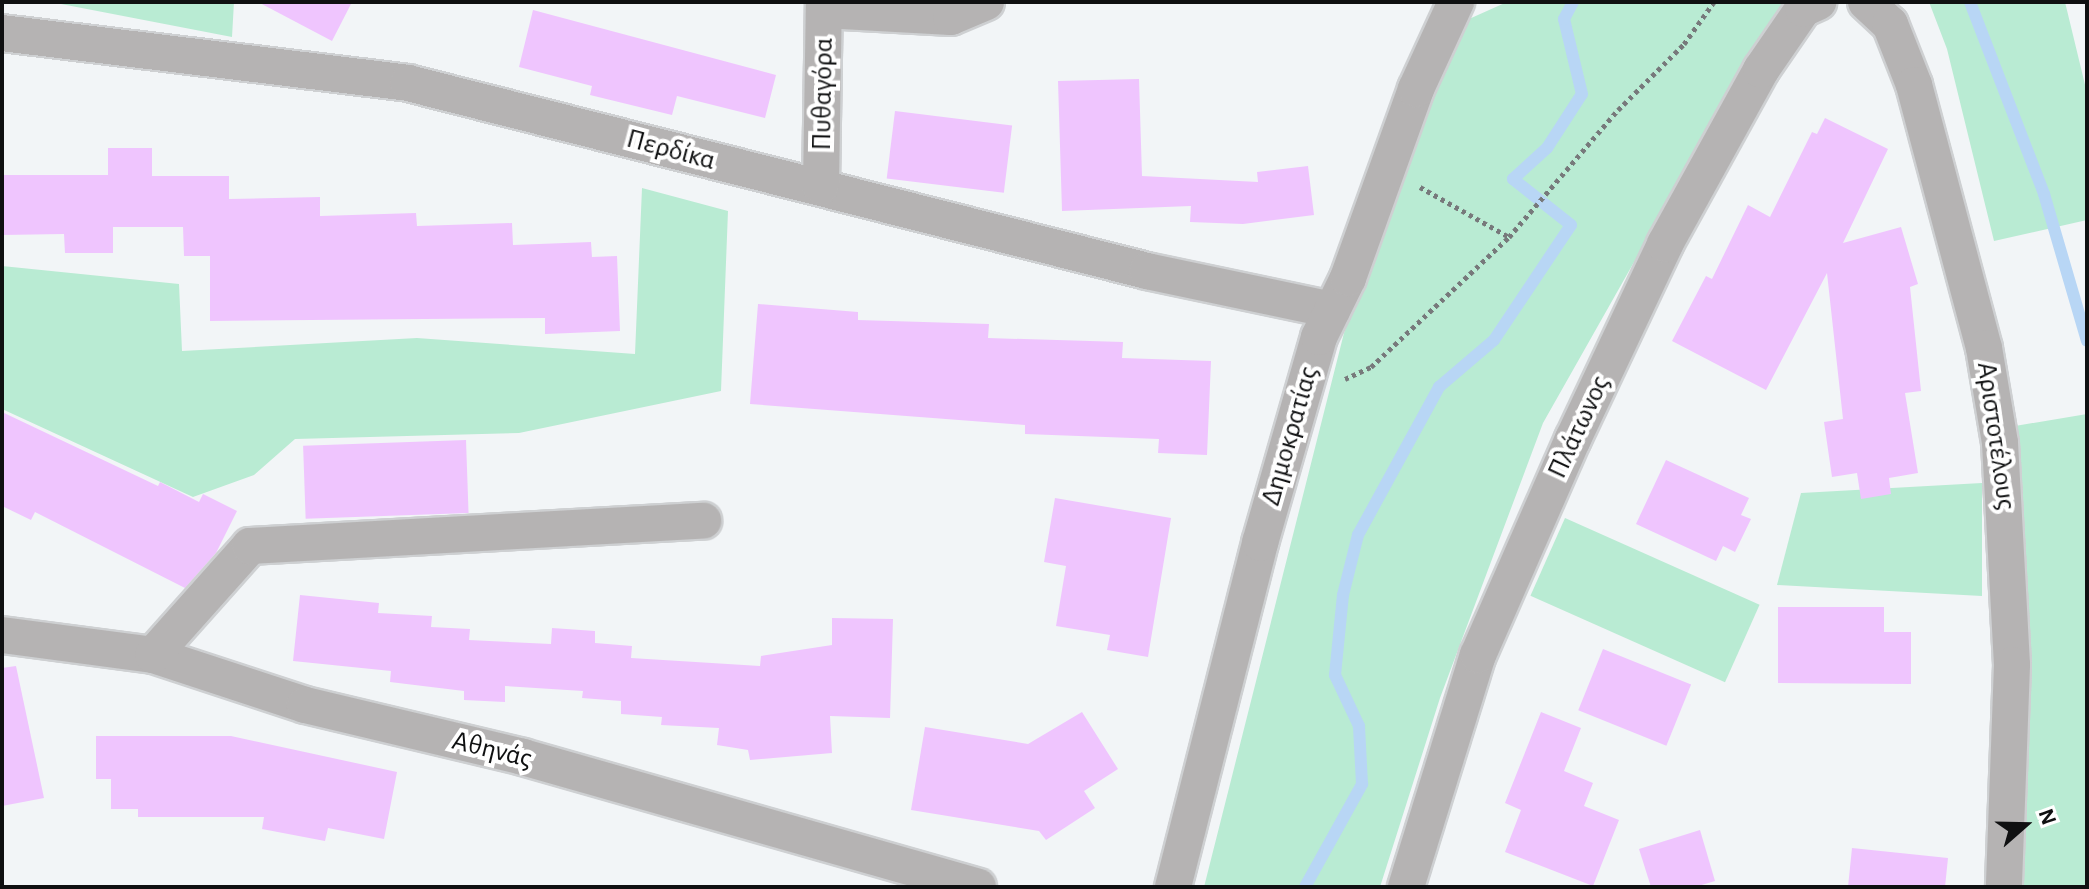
<!DOCTYPE html>
<meta charset="utf-8">
<style>
body{margin:0}
#map{position:relative;width:2089px;height:889px;overflow:hidden;background:#f2f5f7;font-family:"Alegreya Sans",sans-serif}
div>[style]{position:absolute}
[style*='--x']{left:calc(var(--x)*1px);top:calc(var(--y)*1px);width:calc(var(--w)*1px);rotate:calc(var(--a)*1deg)}
.green>*{inset:0;background:#b9ebd3;transform-origin:0 0}
.stream>*{height:12px;margin:-6px;padding:0 6px;transform-origin:6px;border-radius:6px;background:#b8d6f5}
.building>*{inset:0;background:#efc5fe;transform-origin:0 0}
.path>*{height:5px;margin-top:-2.5px;transform-origin:0;background:repeating-linear-gradient(90deg,#77797b 0 4px,transparent 0 8px)}
.roads{filter:drop-shadow(2px 0 #ced0d2) drop-shadow(-2px 0 #ced0d2) drop-shadow(0 2px #ced0d2) drop-shadow(0 -2px #ced0d2)}
.street>*{height:36px;margin:-18px;padding:0 18px;transform-origin:18px;border-radius:18px;background:#b5b3b3}
span{translate:-50% -50%;white-space:nowrap;text-align:center;line-height:1.15;-webkit-text-stroke:8px #fff;paint-order:stroke}
.street-label{font-size:28px;color:#0f1011}
.frame{position:absolute;inset:0;border:4px solid #0f1011;pointer-events:none}
.north{position:absolute;left:1985px;top:785px;width:80px;height:80px;-webkit-text-stroke:6px #fff;paint-order:stroke;rotate:70deg;font-size:22px;font-weight:700;line-height:32px;text-align:center;color:#0f1011}
.north::after{content:'';display:block;margin:auto;width:28px;height:36px;background:#0f1011;clip-path:polygon(50% 0,100% 100%,50% 72%,0 100%)}
</style>
<div id="map">
<div class="green">
<div style="clip-path:polygon(43px 2px,234px 2px,232px 37px,61px 4px)"></div>
<div style="clip-path:polygon(1507px 2px,1790px 2px,1750px 57px,1543px 423px,1440px 698px,1380px 887px,1204px 887px,1344px 333px,1425px 111px,1469px 19px)"></div>
<div style="clip-path:polygon(1929px 2px,2065px 2px,2087px 93px,2087px 220px,1994px 241px,1947px 49px)"></div>
<div style="clip-path:polygon(642px 188px,728px 211px,721px 391px,519px 433px,295px 439px,254px 475px,193px 497px,2px 409px,2px 266px,179px 284px,182px 351px,417px 338px,635px 354px)"></div>
<div style="clip-path:polygon(2087px 414px,2087px 887px,2023px 887px,2026px 595px,2015px 426px)"></div>
<div style="clip-path:polygon(1982px 483px,1982px 596px,1777px 585px,1801px 493px)"></div>
<div style="left:1565px;top:518px;width:213px;height:85px;rotate:24deg"></div>
</div>
<div class="stream">
<div style="--x:1970;--y:2;--w:206;--a:68.9"></div>
<div style="--x:2044;--y:194;--w:153;--a:73.7"></div>
<div style="--x:1305;--y:887;--w:118;--a:-61"></div>
<div style="--x:1362;--y:784;--w:58;--a:-93"></div>
<div style="--x:1359;--y:726;--w:56;--a:-115.2"></div>
<div style="--x:1335;--y:675;--w:80;--a:-84.3"></div>
<div style="--x:1343;--y:595;--w:62;--a:-76"></div>
<div style="--x:1358;--y:535;--w:169;--a:-61.3"></div>
<div style="--x:1439;--y:387;--w:72;--a:-40.5"></div>
<div style="--x:1494;--y:340;--w:138;--a:-56.2"></div>
<div style="--x:1571;--y:225;--w:74;--a:-141.6"></div>
<div style="--x:1513;--y:179;--w:46;--a:-42.4"></div>
<div style="--x:1547;--y:148;--w:64;--a:-57.1"></div>
<div style="--x:1582;--y:94;--w:77;--a:-103.5"></div>
<div style="--x:1564;--y:19;--w:19;--a:-62"></div>
</div>
<div class="building">
<div style="clip-path:polygon(258px 2px,352px 2px,332px 41px)"></div>
<div style="clip-path:polygon(533px 10px,776px 75px,765px 118px,677px 96px,672px 115px,590px 95px,592px 86px,519px 67px)"></div>
<div style="clip-path:polygon(1139px 79px,1142px 176px,1258px 182px,1257px 172px,1308px 166px,1314px 215px,1243px 224px,1190px 222px,1191px 206px,1062px 211px,1058px 81px)"></div>
<div style="left:895px;top:111px;width:118px;height:68px;rotate:7deg"></div>
<div style="clip-path:polygon(1825px 118px,1888px 149px,1843px 243px,1901px 227px,1918px 284px,1910px 287px,1921px 391px,1905px 393px,1918px 473px,1889px 478px,1891px 494px,1861px 499px,1857px 473px,1832px 477px,1824px 422px,1843px 419px,1827px 273px,1766px 390px,1672px 341px,1706px 276px,1712px 279px,1748px 205px,1770px 217px,1812px 132px,1817px 134px)"></div>
<div style="clip-path:polygon(108px 148px,152px 148px,152px 176px,229px 176px,229px 199px,320px 197px,320px 216px,416px 213px,417px 226px,512px 223px,513px 245px,591px 242px,592px 257px,617px 256px,620px 331px,545px 334px,545px 318px,210px 321px,210px 256px,184px 256px,183px 227px,113px 227px,113px 253px,65px 253px,64px 234px,2px 235px,2px 175px,108px 175px)"></div>
<div style="clip-path:polygon(758px 304px,858px 312px,858px 320px,989px 324px,988px 338px,1123px 342px,1122px 358px,1211px 361px,1207px 455px,1158px 453px,1159px 439px,1025px 434px,1025px 425px,750px 404px)"></div>
<div style="clip-path:polygon(2px 412px,158px 486px,160px 482px,199px 502px,203px 494px,237px 511px,216px 553px,185px 588px,35px 512px,31px 520px,2px 506px)"></div>
<div style="left:466px;top:440px;width:73px;height:163px;rotate:88deg"></div>
<div style="clip-path:polygon(1666px 460px,1749px 498px,1741px 515px,1751px 519px,1735px 552px,1723px 546px,1716px 561px,1636px 524px)"></div>
<div style="clip-path:polygon(1055px 498px,1171px 518px,1148px 657px,1107px 650px,1110px 635px,1056px 626px,1066px 566px,1044px 562px)"></div>
<div style="clip-path:polygon(300px 595px,379px 603px,378px 613px,432px 616px,431px 627px,470px 629px,469px 640px,551px 644px,552px 628px,595px 631px,595px 643px,632px 646px,631px 658px,760px 666px,761px 656px,832px 645px,832px 618px,893px 619px,890px 718px,830px 716px,832px 753px,750px 760px,748px 750px,717px 745px,719px 728px,661px 725px,662px 717px,621px 714px,621px 701px,582px 698px,583px 691px,505px 686px,505px 702px,464px 700px,464px 691px,390px 682px,391px 671px,293px 661px)"></div>
<div style="clip-path:polygon(1778px 607px,1884px 607px,1884px 632px,1911px 632px,1911px 684px,1778px 683px)"></div>
<div style="left:1603px;top:649px;width:95px;height:66px;rotate:22deg"></div>
<div style="clip-path:polygon(16px 666px,44px 798px,2px 806px,2px 668px)"></div>
<div style="clip-path:polygon(1082px 712px,1118px 769px,1084px 791px,1095px 808px,1046px 840px,1039px 831px,911px 810px,925px 727px,1028px 744px)"></div>
<div style="clip-path:polygon(1541px 712px,1581px 728px,1564px 771px,1593px 783px,1584px 806px,1619px 820px,1593px 886px,1505px 852px,1521px 810px,1505px 803px)"></div>
<div style="clip-path:polygon(96px 736px,231px 736px,397px 772px,384px 839px,328px 828px,325px 841px,262px 829px,264px 817px,138px 817px,138px 809px,111px 809px,111px 779px,96px 779px)"></div>
<div style="clip-path:polygon(1700px 830px,1715px 881px,1695px 887px,1651px 887px,1639px 849px)"></div>
<div style="clip-path:polygon(1852px 848px,1948px 858px,1945px 887px,1848px 887px)"></div>
</div>
<div class="path">
<div style="--x:1420;--y:187;--w:102;--a:29.3"></div>
<div style="--x:1345;--y:379;--w:29;--a:-25"></div>
<div style="--x:1371;--y:367;--w:190;--a:-43.3"></div>
<div style="--x:1509;--y:237;--w:167;--a:-49.4"></div>
<div style="--x:1618;--y:110;--w:93;--a:-45"></div>
<div style="--x:1684;--y:44;--w:52;--a:-54.5"></div>
</div>
<div class="roads">
<div class="street">
<div style="--x:1866;--y:2;--w:33;--a:43"></div>
<div style="--x:1890;--y:24;--w:66;--a:68.5"></div>
<div style="--x:1914;--y:85;--w:272;--a:75.1"></div>
<div style="--x:1984;--y:348;--w:96;--a:80.4"></div>
<div style="--x:2000;--y:443;--w:222;--a:86.9"></div>
<div style="--x:2012;--y:665;--w:222;--a:92.1"></div>
<div style="--x:824;--y:10;--w:127;--a:3.2"></div>
<div style="--x:951;--y:17;--w:38;--a:-23"></div>
<div style="--x:2;--y:33;--w:409;--a:7"></div>
<div style="--x:408;--y:83;--w:763;--a:14.27"></div>
<div style="--x:1147;--y:271;--w:189;--a:11.9"></div>
<div style="--x:821;--y:186;--w:184;--a:-89.1"></div>
<div style="--x:2;--y:635;--w:152;--a:7.5"></div>
<div style="--x:153;--y:655;--w:160;--a:18.2"></div>
<div style="--x:305;--y:705;--w:224;--a:13.4"></div>
<div style="--x:523;--y:757;--w:473;--a:15.9"></div>
<div style="--x:153;--y:655;--w:146;--a:-48.3"></div>
<div style="--x:250;--y:546;--w:454;--a:-3.2"></div>
<div style="--x:1173;--y:887;--w:355;--a:-75.8"></div>
<div style="--x:1260;--y:543;--w:214;--a:-74"></div>
<div style="--x:1319;--y:337;--w:66;--a:-63.8"></div>
<div style="--x:1348;--y:278;--w:201;--a:-70.2"></div>
<div style="--x:1416;--y:89;--w:96;--a:-65.3"></div>
<div style="--x:1406;--y:887;--w:243;--a:-72.8"></div>
<div style="--x:1478;--y:655;--w:236;--a:-66.3"></div>
<div style="--x:1573;--y:439;--w:216;--a:-64.7"></div>
<div style="--x:1665;--y:244;--w:199;--a:-61.1"></div>
<div style="--x:1761;--y:70;--w:74;--a:-55.5"></div>
<div style="--x:1803;--y:9;--w:17;--a:-25"></div>
</div>
</div>
<div class="street-label">
<span style="left:823px;top:94px;rotate:-89deg">Πυθαγόρα</span>
<span style="left:671px;top:150px;rotate:15deg">Περδίκα</span>
<span style="left:1579px;top:427px;rotate:-65deg">Πλάτωνος</span>
<span style="left:1290px;top:436px;rotate:-74deg">Δημοκρατίας</span>
<span style="left:1996px;top:436px;rotate:82deg">Αριστοτέλους</span>
<span style="left:492px;top:750px;rotate:14deg">Αθηνάς</span>
</div>
<div class="frame"></div>
<div class="north">N</div>
</div>
